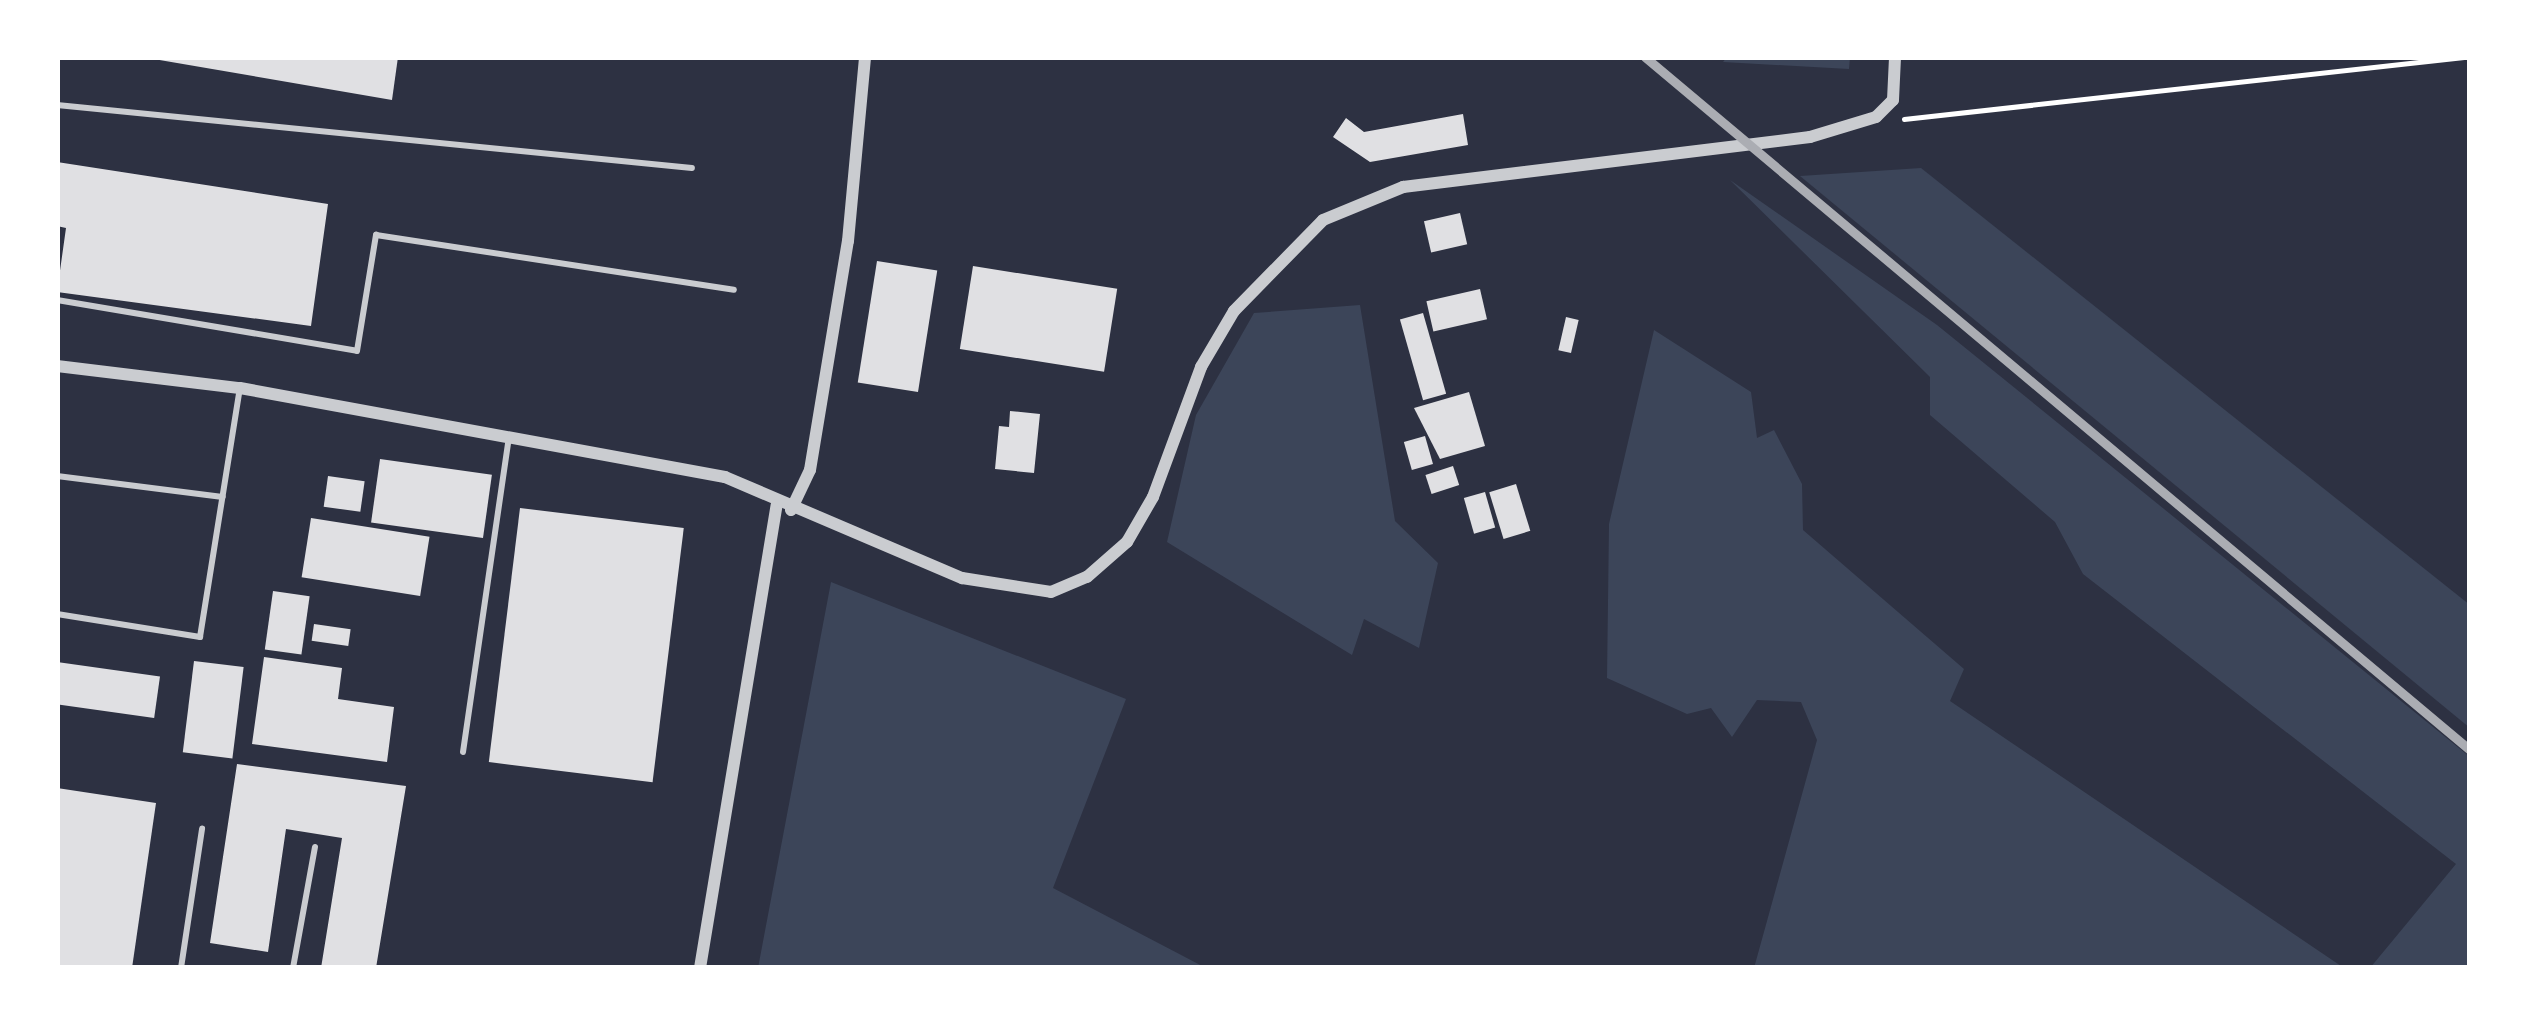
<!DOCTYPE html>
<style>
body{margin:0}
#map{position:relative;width:2527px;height:1025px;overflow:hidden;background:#2d3142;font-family:"Noto Sans",sans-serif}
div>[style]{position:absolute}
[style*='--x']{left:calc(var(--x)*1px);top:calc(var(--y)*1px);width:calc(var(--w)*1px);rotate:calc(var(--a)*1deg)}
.green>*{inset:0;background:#3c4559}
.building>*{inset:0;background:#e0e0e3;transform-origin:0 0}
.path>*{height:4.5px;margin:-2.25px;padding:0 2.25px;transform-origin:2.25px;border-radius:2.25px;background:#fff}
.service>*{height:6px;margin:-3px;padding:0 3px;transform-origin:3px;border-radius:3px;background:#caccd0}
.minor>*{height:12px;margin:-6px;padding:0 6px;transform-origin:6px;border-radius:6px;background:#caccd0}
.rail>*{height:9px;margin:-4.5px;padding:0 4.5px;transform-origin:4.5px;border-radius:4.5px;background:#abadb3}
span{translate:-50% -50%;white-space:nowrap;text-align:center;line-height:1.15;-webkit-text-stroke:12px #fff;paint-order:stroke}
.frame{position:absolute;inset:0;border:60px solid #fff;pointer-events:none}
</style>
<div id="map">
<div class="green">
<div style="clip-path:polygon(1727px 57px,1850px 57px,1849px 69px,1723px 62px)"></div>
<div style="clip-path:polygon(1921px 168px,2470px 605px,2470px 728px,1800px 176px)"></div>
<div style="clip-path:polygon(1730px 180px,1937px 325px,2470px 757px,2470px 968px,2370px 968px,2456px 864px,2083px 574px,2055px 522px,1930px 415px,1930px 377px)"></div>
<div style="clip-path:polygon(1360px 305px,1395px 521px,1438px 563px,1419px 648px,1364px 619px,1352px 655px,1167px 542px,1196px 415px,1254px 313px)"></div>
<div style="clip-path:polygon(1654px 330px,1751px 392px,1757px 438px,1774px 430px,1802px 484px,1803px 530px,1964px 669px,1950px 701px,2344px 968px,1754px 968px,1817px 740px,1801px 702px,1757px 700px,1732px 737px,1711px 708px,1687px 714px,1607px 678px,1609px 524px)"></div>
<div style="clip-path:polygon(831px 582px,1126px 699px,1053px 888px,1206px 968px,758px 968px)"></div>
</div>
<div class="building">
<div style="clip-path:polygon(142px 57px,398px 57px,392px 100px)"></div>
<div style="clip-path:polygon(1463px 114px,1468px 145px,1370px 162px,1333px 137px,1346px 118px,1364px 132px)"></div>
<div style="clip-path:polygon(57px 162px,328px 204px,311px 326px,57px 292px,66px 228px,57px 226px)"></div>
<div style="left:1460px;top:213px;width:32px;height:37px;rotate:77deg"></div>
<div style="left:877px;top:261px;width:61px;height:123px;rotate:9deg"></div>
<div style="left:973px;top:266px;width:146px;height:84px;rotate:9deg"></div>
<div style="left:1480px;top:289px;width:31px;height:55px;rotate:77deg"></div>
<div style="left:1423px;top:313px;width:84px;height:24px;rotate:74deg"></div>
<div style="left:1566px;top:317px;width:13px;height:34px;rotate:13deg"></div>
<div style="clip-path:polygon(1469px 392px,1485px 446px,1440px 459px,1414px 408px)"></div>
<div style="clip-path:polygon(1010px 411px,1040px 414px,1034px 473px,995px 469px,999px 426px,1009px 427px)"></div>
<div style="left:1425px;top:436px;width:29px;height:22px;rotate:74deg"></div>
<div style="left:380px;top:459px;width:113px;height:64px;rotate:8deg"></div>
<div style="left:1453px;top:466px;width:20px;height:29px;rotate:72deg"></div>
<div style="left:328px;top:476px;width:37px;height:31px;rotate:8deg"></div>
<div style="left:1516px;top:484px;width:49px;height:28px;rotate:73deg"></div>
<div style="left:1485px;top:492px;width:37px;height:22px;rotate:74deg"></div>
<div style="left:520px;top:508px;width:165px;height:256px;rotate:7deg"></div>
<div style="left:311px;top:518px;width:120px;height:60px;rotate:9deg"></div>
<div style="left:273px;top:591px;width:37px;height:59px;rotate:8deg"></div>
<div style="left:314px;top:624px;width:37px;height:17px;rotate:8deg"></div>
<div style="clip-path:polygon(264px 657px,342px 668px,338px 699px,394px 707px,387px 762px,252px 744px)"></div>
<div style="left:194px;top:661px;width:50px;height:92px;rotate:7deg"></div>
<div style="left:57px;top:662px;width:104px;height:42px;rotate:8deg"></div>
<div style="clip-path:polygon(237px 764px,406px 786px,376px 968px,321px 968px,342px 838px,286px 829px,268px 952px,210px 943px)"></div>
<div style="clip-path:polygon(57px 788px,156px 803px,132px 968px,57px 968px)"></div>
</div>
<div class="path">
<div style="--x:1904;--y:119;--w:563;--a:-6.32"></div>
</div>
<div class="service">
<div style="--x:57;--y:105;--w:638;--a:5.67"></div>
<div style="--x:57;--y:300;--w:304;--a:9.6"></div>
<div style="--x:357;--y:351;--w:118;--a:-80.7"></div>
<div style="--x:376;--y:235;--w:362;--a:8.7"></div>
<div style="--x:57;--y:476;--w:167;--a:7.2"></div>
<div style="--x:57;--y:614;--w:145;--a:9.1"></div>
<div style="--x:200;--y:637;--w:252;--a:-80.9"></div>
<div style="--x:463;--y:752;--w:318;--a:-81.7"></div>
<div style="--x:181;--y:968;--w:141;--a:-81.4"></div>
<div style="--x:293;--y:968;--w:123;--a:-79.7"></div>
</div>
<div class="minor">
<div style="--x:57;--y:366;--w:184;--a:6.9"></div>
<div style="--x:240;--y:388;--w:493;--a:10.4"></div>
<div style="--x:725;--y:477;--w:258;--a:23.1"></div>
<div style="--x:962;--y:578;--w:90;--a:8.9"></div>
<div style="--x:1051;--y:592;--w:39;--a:-23"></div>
<div style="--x:1087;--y:577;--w:53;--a:-41.2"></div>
<div style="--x:1127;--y:542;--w:52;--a:-60"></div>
<div style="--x:1153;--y:497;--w:139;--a:-69.7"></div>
<div style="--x:1201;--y:367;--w:65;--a:-59.5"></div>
<div style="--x:1234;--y:311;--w:127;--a:-45.6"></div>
<div style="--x:1323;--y:220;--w:87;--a:-22.4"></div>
<div style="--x:1403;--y:187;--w:410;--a:-7"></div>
<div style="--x:1810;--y:137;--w:69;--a:-16.9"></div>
<div style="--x:1876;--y:117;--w:24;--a:-45"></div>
<div style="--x:1893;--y:100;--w:43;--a:-87.3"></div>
<div style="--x:791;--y:510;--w:44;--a:-64.6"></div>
<div style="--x:810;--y:470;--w:232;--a:-80.6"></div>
<div style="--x:848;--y:241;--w:185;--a:-84.7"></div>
<div style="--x:700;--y:968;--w:469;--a:-80.6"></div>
</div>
<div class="rail">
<div style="--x:1645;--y:57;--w:1077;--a:40.03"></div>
</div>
<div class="frame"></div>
</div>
